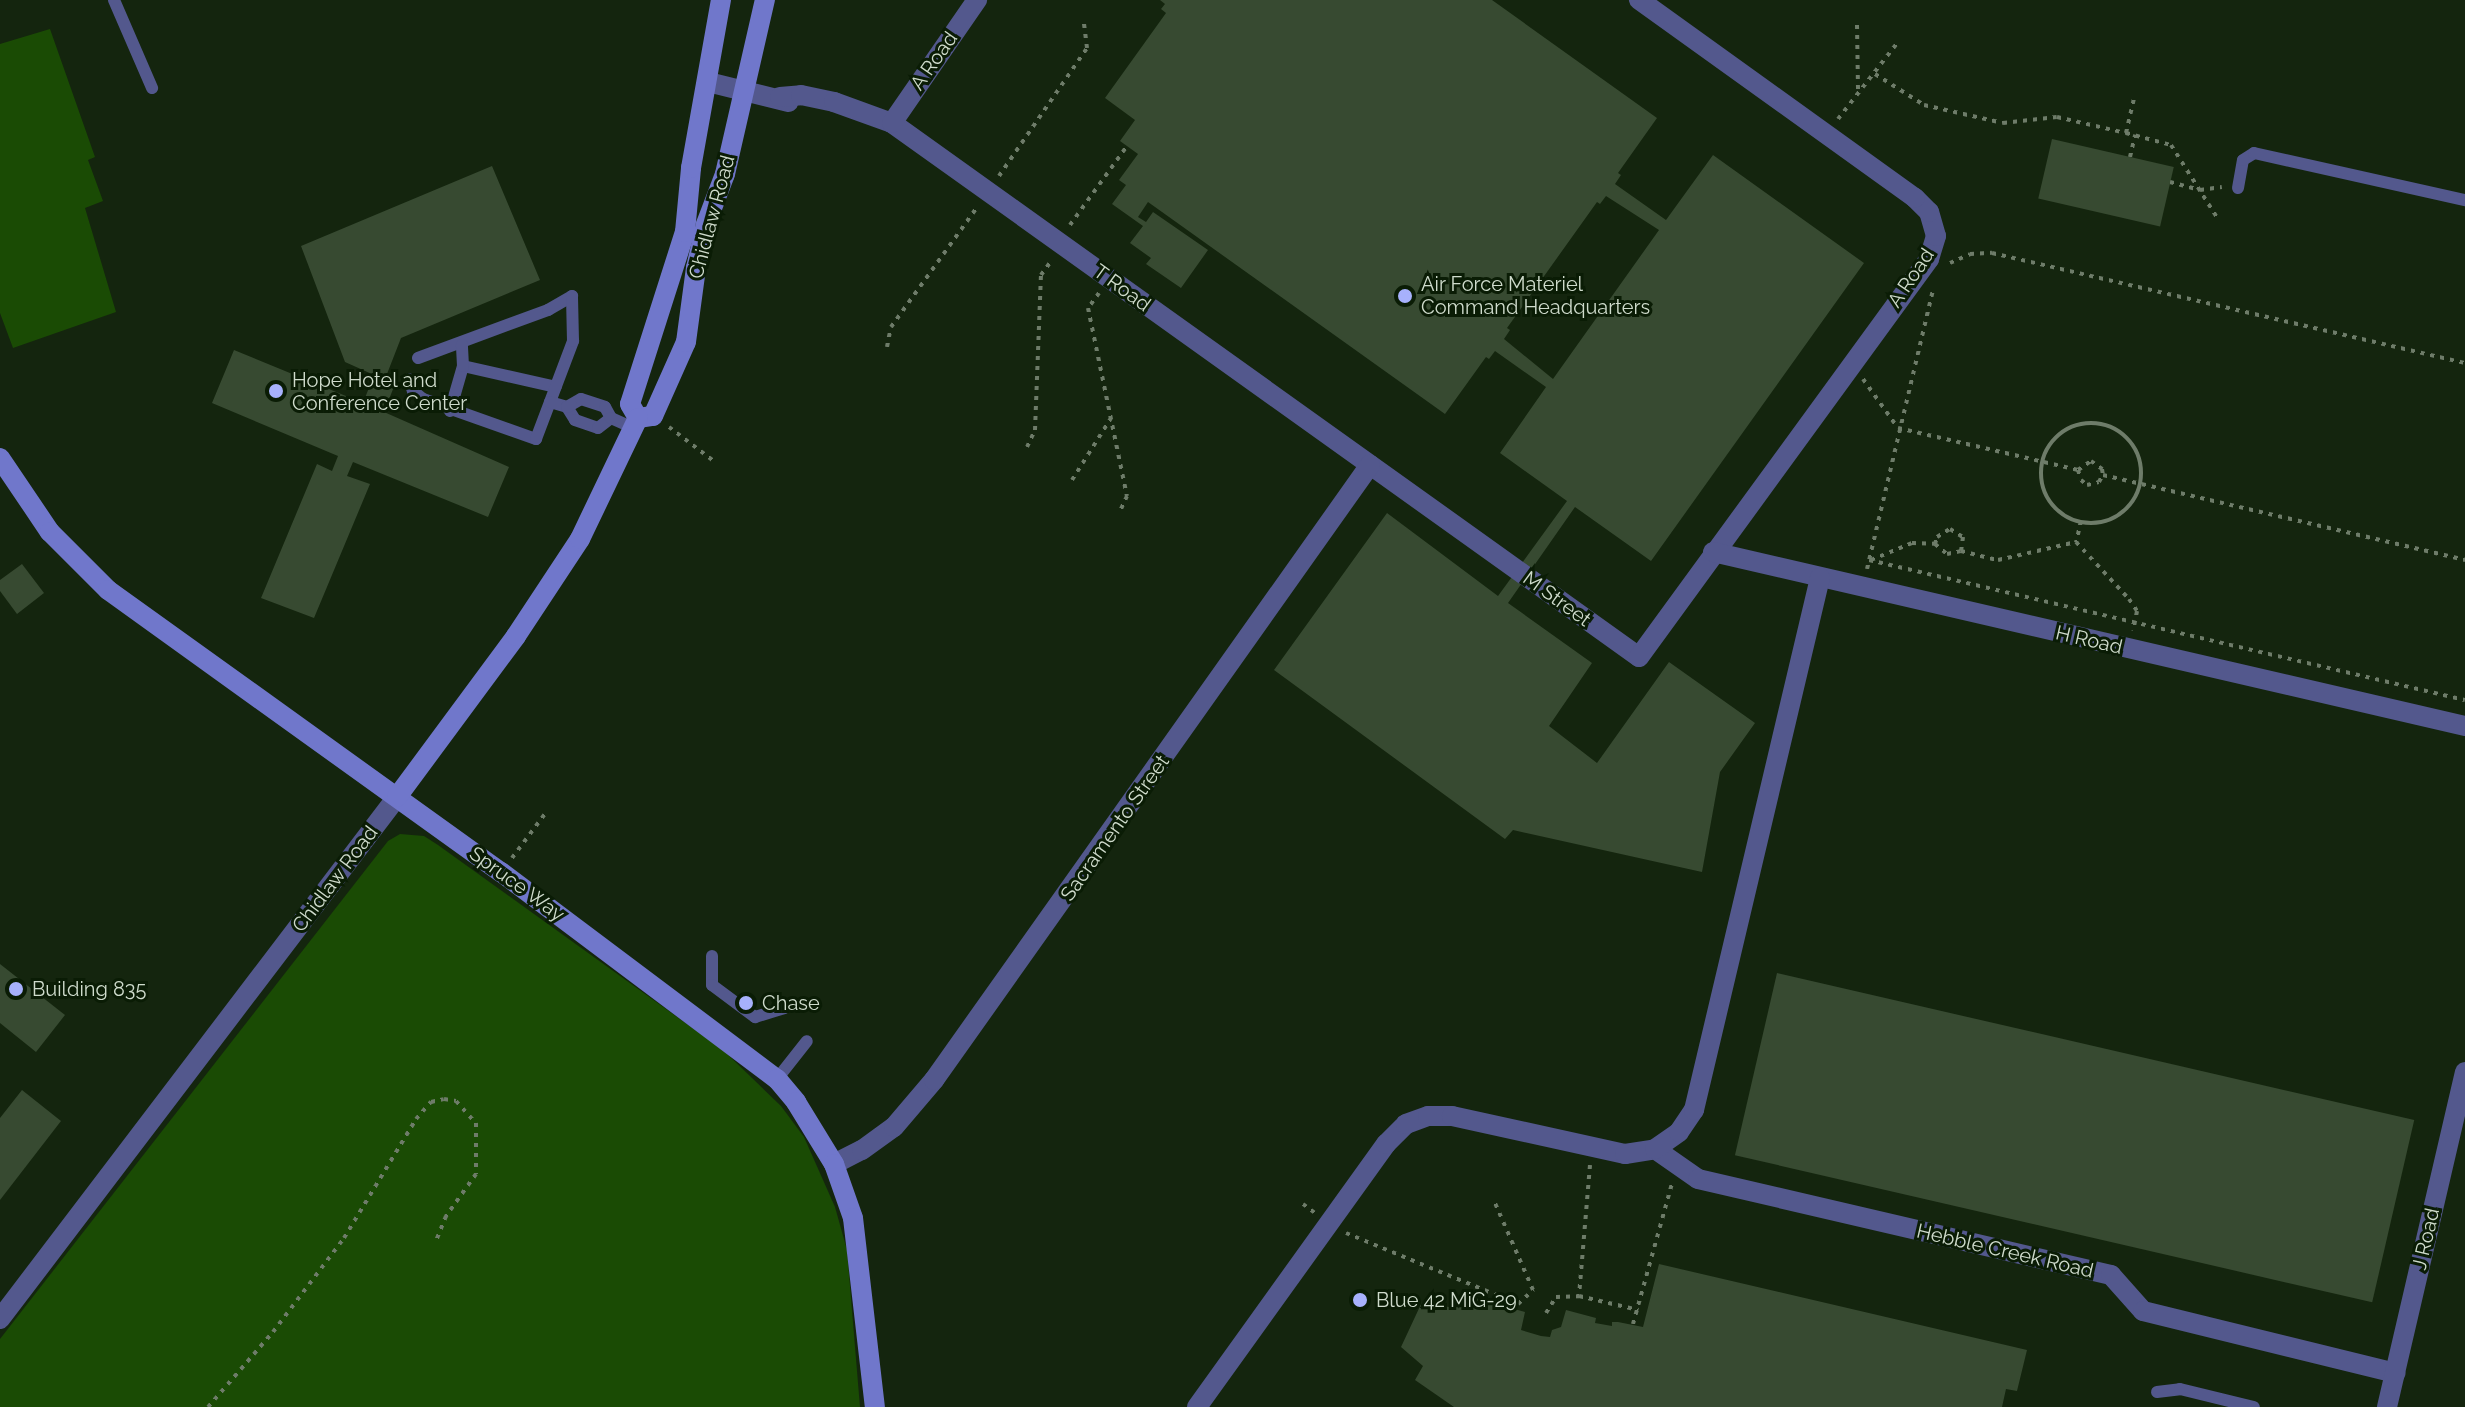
<!DOCTYPE html>
<style>
body{margin:0}
#map{position:relative;width:2465px;height:1407px;overflow:hidden;background:#14250e;font-family:Raleway,sans-serif}
div>[style]{position:absolute}
[style*='--x']{left:calc(var(--x)*1px);top:calc(var(--y)*1px);width:calc(var(--w)*1px);rotate:calc(var(--a)*1deg)}
.green>*{inset:0;background:#1a4b04}
.building>*{inset:0;background:#374a31;transform-origin:0 0}
.path>*{height:4px;margin-top:-2px;transform-origin:0;background:repeating-linear-gradient(90deg,#6e7c69 0 4px,transparent 0 10px)}
.path>.ring{margin:-2px;padding:0;box-sizing:content-box;background:none;border:4px solid #6e7c69;border-radius:50%}
.lane>*{height:12px;margin:-6px;padding:0 6px;transform-origin:6px;border-radius:6px;background:#53588d}
.street>*{height:20px;margin:-10px;padding:0 10px;transform-origin:10px;border-radius:10px;background:#53588d}
.secondary>*{height:20px;margin:-10px;padding:0 10px;transform-origin:10px;border-radius:10px;background:#7077cb}
.dots>*{width:22px;height:22px;translate:-50% -50%;box-sizing:border-box;border:4px solid #0a1c05;border-radius:50%}
span{translate:-50% -50%;white-space:nowrap;text-align:center;line-height:1.15;-webkit-text-stroke:6px #0a1c05;paint-order:stroke}
.street-label{font-size:20px;color:#cfdbcc}
.poi-label{font-size:20px;color:#cfdbcc}
.left{translate:0 -50%;text-align:left}
</style>
<div id="map">
<div class="green">
<div style="clip-path:polygon(50px 29px,95px 157px,88px 160px,103px 201px,85px 208px,116px 312px,13px 348px,0 313px,0 44px)"></div>
<div style="clip-path:polygon(400px 834px,424px 836px,438px 845px,723px 1050px,781px 1106px,804px 1137px,835px 1207px,847px 1250px,860px 1407px,0 1407px,0 1339px,388px 841px)"></div>
</div>
<div class="building">
<div style="clip-path:polygon(evenodd,1160px 0,1492px 0,1657px 118px,1618px 173px,1621px 175px,1615px 184px,1666px 220px,1713px 155px,1864px 263px,1651px 561px,1575px 507px,1508px 603px,1592px 663px,1549px 726px,1597px 763px,1669px 662px,1755px 723px,1720px 772px,1702px 872px,1513px 830px,1505px 839px,1274px 670px,1387px 513px,1498px 596px,1567px 501px,1500px 453px,1546px 387px,1495px 351px,1489px 359px,1486px 357px,1445px 414px,1148px 202px,1138px 217px,1146px 222px,1153px 212px,1208px 250px,1181px 288px,1146px 264px,1151px 258px,1130px 243px,1143px 226px,1112px 204px,1126px 185px,1119px 180px,1138px 154px,1120px 141px,1135px 120px,1105px 98px,1166px 13px,1161px 9px,1165px 4px,1160px 0,1606px 196px,1659px 230px,1553px 379px,1504px 339px,1510px 330px,1507px 328px,1597px 202px,1600px 204px,1606px 196px)"></div>
<div style="left:2052px;top:139px;width:125px;height:61px;rotate:13deg"></div>
<div style="clip-path:polygon(492px 166px,540px 280px,401px 338px,387px 374px,397px 379px,384px 412px,509px 467px,488px 517px,353px 462px,347px 476px,370px 484px,314px 618px,261px 598px,317px 464px,332px 471px,338px 456px,212px 403px,234px 350px,363px 403px,374px 375px,345px 362px,301px 246px)"></div>
<div style="clip-path:polygon(22px 564px,44px 593px,17px 614px,0 591px,0 580px)"></div>
<div style="clip-path:polygon(0 964px,65px 1015px,36px 1052px,0 1023px)"></div>
<div style="left:1777px;top:973px;width:654px;height:187px;rotate:13deg"></div>
<div style="clip-path:polygon(22px 1090px,61px 1121px,0 1200px,0 1118px)"></div>
<div style="clip-path:polygon(1659px 1264px,2027px 1350px,2017px 1391px,2006px 1389px,2002px 1407px,1454px 1407px,1415px 1380px,1423px 1366px,1401px 1347px,1422px 1302px,1454px 1308px,1461px 1294px,1525px 1312px,1521px 1330px,1541px 1336px,1550px 1337px,1552px 1330px,1561px 1327px,1566px 1310px,1596px 1318px,1595px 1323px,1612px 1326px,1612px 1322px,1618px 1322px,1643px 1327px)"></div>
</div>
<div class="path">
<div style="--x:1857;--y:25;--w:66;--a:89.1"></div>
<div style="--x:1875;--y:74;--w:58;--a:32.3"></div>
<div style="--x:1924;--y:105;--w:81;--a:12.8"></div>
<div style="--x:2003;--y:123;--w:54;--a:-6.3"></div>
<div style="--x:2057;--y:117;--w:71;--a:13.1"></div>
<div style="--x:2126;--y:133;--w:36;--a:-77"></div>
<div style="--x:1838;--y:119;--w:98;--a:-52.1"></div>
<div style="--x:2126;--y:133;--w:47;--a:14.9"></div>
<div style="--x:2171;--y:145;--w:88;--a:57.6"></div>
<div style="--x:2130;--y:157;--w:23;--a:-77"></div>
<div style="--x:999;--y:176;--w:155;--a:-55.5"></div>
<div style="--x:1087;--y:48;--w:25;--a:-97"></div>
<div style="--x:2170;--y:182;--w:31;--a:15"></div>
<div style="--x:2200;--y:190;--w:22;--a:-8"></div>
<div style="--x:1070;--y:225;--w:97;--a:-54.2"></div>
<div style="--x:1950;--y:263;--w:22;--a:-24"></div>
<div style="--x:1970;--y:254;--w:22;--a:-3"></div>
<div style="--x:1992;--y:253;--w:486;--a:13.1"></div>
<div style="--x:1099;--y:293;--w:19;--a:126"></div>
<div style="--x:1088;--y:308;--w:192;--a:78.3"></div>
<div style="--x:1127;--y:496;--w:19;--a:115"></div>
<div style="--x:887;--y:347;--w:20;--a:-79"></div>
<div style="--x:891;--y:327;--w:149;--a:-54.3"></div>
<div style="--x:1863;--y:379;--w:60;--a:54.5"></div>
<div style="--x:1898;--y:428;--w:185;--a:13.1"></div>
<div style="--x:2078;--y:470;--w:16;--a:-35"></div>
<div style="--x:2091;--y:461;--w:14;--a:36"></div>
<div style="--x:2102;--y:469;--w:6;--a:81"></div>
<div style="--x:2103;--y:475;--w:372;--a:13.2"></div>
<div class="ring" style="left:2041px;top:423px;width:96px;height:96px"></div>
<div style="--x:669;--y:427;--w:58;--a:37.3"></div>
<div style="--x:1027;--y:447;--w:19;--a:-65"></div>
<div style="--x:1035;--y:430;--w:155;--a:-87.8"></div>
<div style="--x:1041;--y:275;--w:17;--a:-54"></div>
<div style="--x:2078;--y:470;--w:10;--a:73"></div>
<div style="--x:2081;--y:480;--w:8;--a:40"></div>
<div style="--x:2087;--y:485;--w:12;--a:-14"></div>
<div style="--x:2099;--y:482;--w:7;--a:-63"></div>
<div style="--x:1072;--y:480;--w:73;--a:-57.8"></div>
<div style="--x:2081;--y:521;--w:22;--a:103"></div>
<div style="--x:2076;--y:542;--w:78;--a:47.1"></div>
<div style="--x:2129;--y:599;--w:14;--a:56"></div>
<div style="--x:2137;--y:611;--w:20;--a:101"></div>
<div style="--x:1935;--y:544;--w:7;--a:-74"></div>
<div style="--x:1937;--y:537;--w:15;--a:-32"></div>
<div style="--x:1950;--y:529;--w:15;--a:32"></div>
<div style="--x:1963;--y:537;--w:14;--a:98"></div>
<div style="--x:1869;--y:560;--w:612;--a:13.22"></div>
<div style="--x:1871;--y:560;--w:44;--a:-22.5"></div>
<div style="--x:1912;--y:543;--w:23;--a:2"></div>
<div style="--x:1935;--y:544;--w:16;--a:40"></div>
<div style="--x:1947;--y:554;--w:14;--a:-12"></div>
<div style="--x:1961;--y:551;--w:38;--a:14"></div>
<div style="--x:1998;--y:560;--w:80;--a:-13"></div>
<div style="--x:1867;--y:569;--w:288;--a:-76.7"></div>
<div style="--x:512;--y:858;--w:59;--a:-53.3"></div>
<div style="--x:1590;--y:1165;--w:131;--a:94.8"></div>
<div style="--x:1579;--y:1296;--w:61;--a:13.3"></div>
<div style="--x:1303;--y:1204;--w:15;--a:37"></div>
<div style="--x:1346;--y:1233;--w:186;--a:22.4"></div>
<div style="--x:1518;--y:1304;--w:21;--a:-43"></div>
<div style="--x:1533;--y:1290;--w:95;--a:-113.6"></div>
<div style="--x:1546;--y:1313;--w:19;--a:-58"></div>
<div style="--x:1556;--y:1297;--w:23;--a:-2"></div>
<div style="--x:1633;--y:1324;--w:146;--a:-74.5"></div>
<div style="--x:208;--y:1407;--w:99;--a:-49.1"></div>
<div style="--x:273;--y:1332;--w:118;--a:-52.9"></div>
<div style="--x:344;--y:1238;--w:139;--a:-58.8"></div>
<div style="--x:416;--y:1119;--w:23;--a:-49"></div>
<div style="--x:431;--y:1102;--w:13;--a:-13"></div>
<div style="--x:444;--y:1099;--w:12;--a:9"></div>
<div style="--x:456;--y:1101;--w:30;--a:48"></div>
<div style="--x:476;--y:1123;--w:51;--a:90"></div>
<div style="--x:476;--y:1174;--w:52;--a:125.5"></div>
<div style="--x:446;--y:1216;--w:29;--a:112"></div>
</div>
<div class="lane">
<div style="--x:114;--y:0;--w:96;--a:66.6"></div>
<div style="--x:2238;--y:188;--w:28;--a:-80"></div>
<div style="--x:2243;--y:160;--w:13;--a:-32"></div>
<div style="--x:2254;--y:153;--w:216;--a:12.6"></div>
<div style="--x:418;--y:358;--w:139;--a:-20.3"></div>
<div style="--x:548;--y:310;--w:28;--a:-30"></div>
<div style="--x:463;--y:366;--w:95;--a:12.7"></div>
<div style="--x:409;--y:379;--w:13;--a:72"></div>
<div style="--x:413;--y:391;--w:13;--a:39"></div>
<div style="--x:423;--y:399;--w:120;--a:19.5"></div>
<div style="--x:536;--y:439;--w:105;--a:-69.3"></div>
<div style="--x:573;--y:341;--w:45;--a:-91.3"></div>
<div style="--x:550;--y:402;--w:18;--a:16"></div>
<div style="--x:567;--y:407;--w:15;--a:58"></div>
<div style="--x:575;--y:420;--w:24;--a:19"></div>
<div style="--x:598;--y:428;--w:16;--a:-38"></div>
<div style="--x:567;--y:407;--w:16;--a:-30"></div>
<div style="--x:581;--y:399;--w:25;--a:18"></div>
<div style="--x:605;--y:407;--w:13;--a:61"></div>
<div style="--x:611;--y:418;--w:24;--a:24"></div>
<div style="--x:450;--y:411;--w:47;--a:-73.9"></div>
<div style="--x:463;--y:366;--w:21;--a:-93"></div>
<div style="--x:712;--y:956;--w:29;--a:90"></div>
<div style="--x:712;--y:985;--w:54;--a:36.7"></div>
<div style="--x:755;--y:1017;--w:31;--a:-17"></div>
<div style="--x:777;--y:1079;--w:48;--a:-51.7"></div>
<div style="--x:2157;--y:1392;--w:23;--a:-7"></div>
<div style="--x:2180;--y:1389;--w:76;--a:13.7"></div>
</div>
<div class="street">
<div style="--x:708;--y:82;--w:83;--a:13.9"></div>
<div style="--x:780;--y:97;--w:21;--a:-5"></div>
<div style="--x:801;--y:95;--w:34;--a:12"></div>
<div style="--x:834;--y:102;--w:62;--a:19.9"></div>
<div style="--x:892;--y:123;--w:918;--a:35.56"></div>
<div style="--x:1639;--y:657;--w:492;--a:-53.9"></div>
<div style="--x:1929;--y:259;--w:24;--a:-73"></div>
<div style="--x:1936;--y:236;--w:25;--a:-106"></div>
<div style="--x:1929;--y:212;--w:20;--a:-135"></div>
<div style="--x:1915;--y:198;--w:340;--a:-144.3"></div>
<div style="--x:892;--y:123;--w:150;--a:-55.4"></div>
<div style="--x:1713;--y:552;--w:772;--a:13.03"></div>
<div style="--x:1655;--y:1149;--w:52;--a:34.9"></div>
<div style="--x:1698;--y:1179;--w:424;--a:13.1"></div>
<div style="--x:2111;--y:1275;--w:48;--a:48.4"></div>
<div style="--x:2143;--y:1311;--w:260;--a:13.8"></div>
<div style="--x:834;--y:1164;--w:31;--a:-27"></div>
<div style="--x:862;--y:1150;--w:39;--a:-36"></div>
<div style="--x:894;--y:1127;--w:62;--a:-49.6"></div>
<div style="--x:934;--y:1080;--w:754;--a:-54.67"></div>
<div style="--x:0;--y:1319;--w:656;--a:-52.75"></div>
<div style="--x:1197;--y:1407;--w:324;--a:-54.3"></div>
<div style="--x:1386;--y:1144;--w:28;--a:-45"></div>
<div style="--x:1406;--y:1124;--w:23;--a:-20"></div>
<div style="--x:1428;--y:1116;--w:24;--a:0"></div>
<div style="--x:1452;--y:1116;--w:177;--a:12.4"></div>
<div style="--x:1625;--y:1154;--w:30;--a:-9"></div>
<div style="--x:1655;--y:1149;--w:29;--a:-35"></div>
<div style="--x:1679;--y:1132;--w:27;--a:-56"></div>
<div style="--x:1694;--y:1110;--w:547;--a:-76.68"></div>
<div style="--x:2387;--y:1407;--w:344;--a:-76.9"></div>
</div>
<div class="secondary">
<div style="--x:638;--y:418;--w:15;--a:-8"></div>
<div style="--x:653;--y:416;--w:81;--a:-66"></div>
<div style="--x:686;--y:342;--w:75;--a:-82.3"></div>
<div style="--x:696;--y:268;--w:45;--a:-77.2"></div>
<div style="--x:706;--y:224;--w:53;--a:-69.2"></div>
<div style="--x:725;--y:174;--w:179;--a:-77.1"></div>
<div style="--x:638;--y:418;--w:16;--a:-120"></div>
<div style="--x:630;--y:404;--w:181;--a:-72.3"></div>
<div style="--x:685;--y:232;--w:64;--a:-84.6"></div>
<div style="--x:691;--y:168;--w:171;--a:-79.9"></div>
<div style="--x:0;--y:458;--w:89;--a:56"></div>
<div style="--x:50;--y:532;--w:82;--a:45"></div>
<div style="--x:108;--y:590;--w:484;--a:35.7"></div>
<div style="--x:501;--y:872;--w:345;--a:36.9"></div>
<div style="--x:777;--y:1079;--w:30;--a:50"></div>
<div style="--x:796;--y:1102;--w:73;--a:58.5"></div>
<div style="--x:834;--y:1164;--w:57;--a:70.6"></div>
<div style="--x:853;--y:1218;--w:190;--a:83.4"></div>
<div style="--x:397;--y:797;--w:200;--a:-53.5"></div>
<div style="--x:516;--y:636;--w:116;--a:-56.6"></div>
<div style="--x:580;--y:539;--w:134;--a:-64.4"></div>
</div>
<div class="dots">
<div style="left:1405px;top:296px;background:#a7b1fc"></div>
<div style="left:276px;top:391px;background:#a7b1fc"></div>
<div style="left:16px;top:989px;background:#a7b1fc"></div>
<div style="left:746px;top:1003px;background:#a7b1fc"></div>
<div style="left:1360px;top:1300px;background:#a7b1fc"></div>
</div>
<div class="street-label">
<span style="left:934px;top:61px;rotate:-55deg">A Road</span>
<span style="left:712px;top:217px;rotate:-75deg">Chidlaw Road</span>
<span style="left:1911px;top:278px;rotate:-56deg">A Road</span>
<span style="left:1122px;top:288px;rotate:36deg">T Road</span>
<span style="left:1557px;top:599px;rotate:36deg">M Street</span>
<span style="left:2089px;top:640px;rotate:13deg">H Road</span>
<span style="left:1115px;top:828px;rotate:-55deg">Sacramento Street</span>
<span style="left:335px;top:879px;rotate:-53deg">Chidlaw Road</span>
<span style="left:517px;top:884px;rotate:36deg">Spruce Way</span>
<span style="left:2426px;top:1239px;rotate:-77deg">J Road</span>
<span style="left:2005px;top:1251px;rotate:13deg">Hebble Creek Road</span>
</div>
<div class="poi-label">
<span class="left" style="left:1421px;top:296px">Air Force Materiel<br>Command Headquarters</span>
<span class="left" style="left:292px;top:392px">Hope Hotel and<br>Conference Center</span>
<span class="left" style="left:32px;top:989px">Building 835</span>
<span class="left" style="left:762px;top:1003px">Chase</span>
<span class="left" style="left:1376px;top:1300px">Blue 42 MiG-29</span>
</div>
</div>
